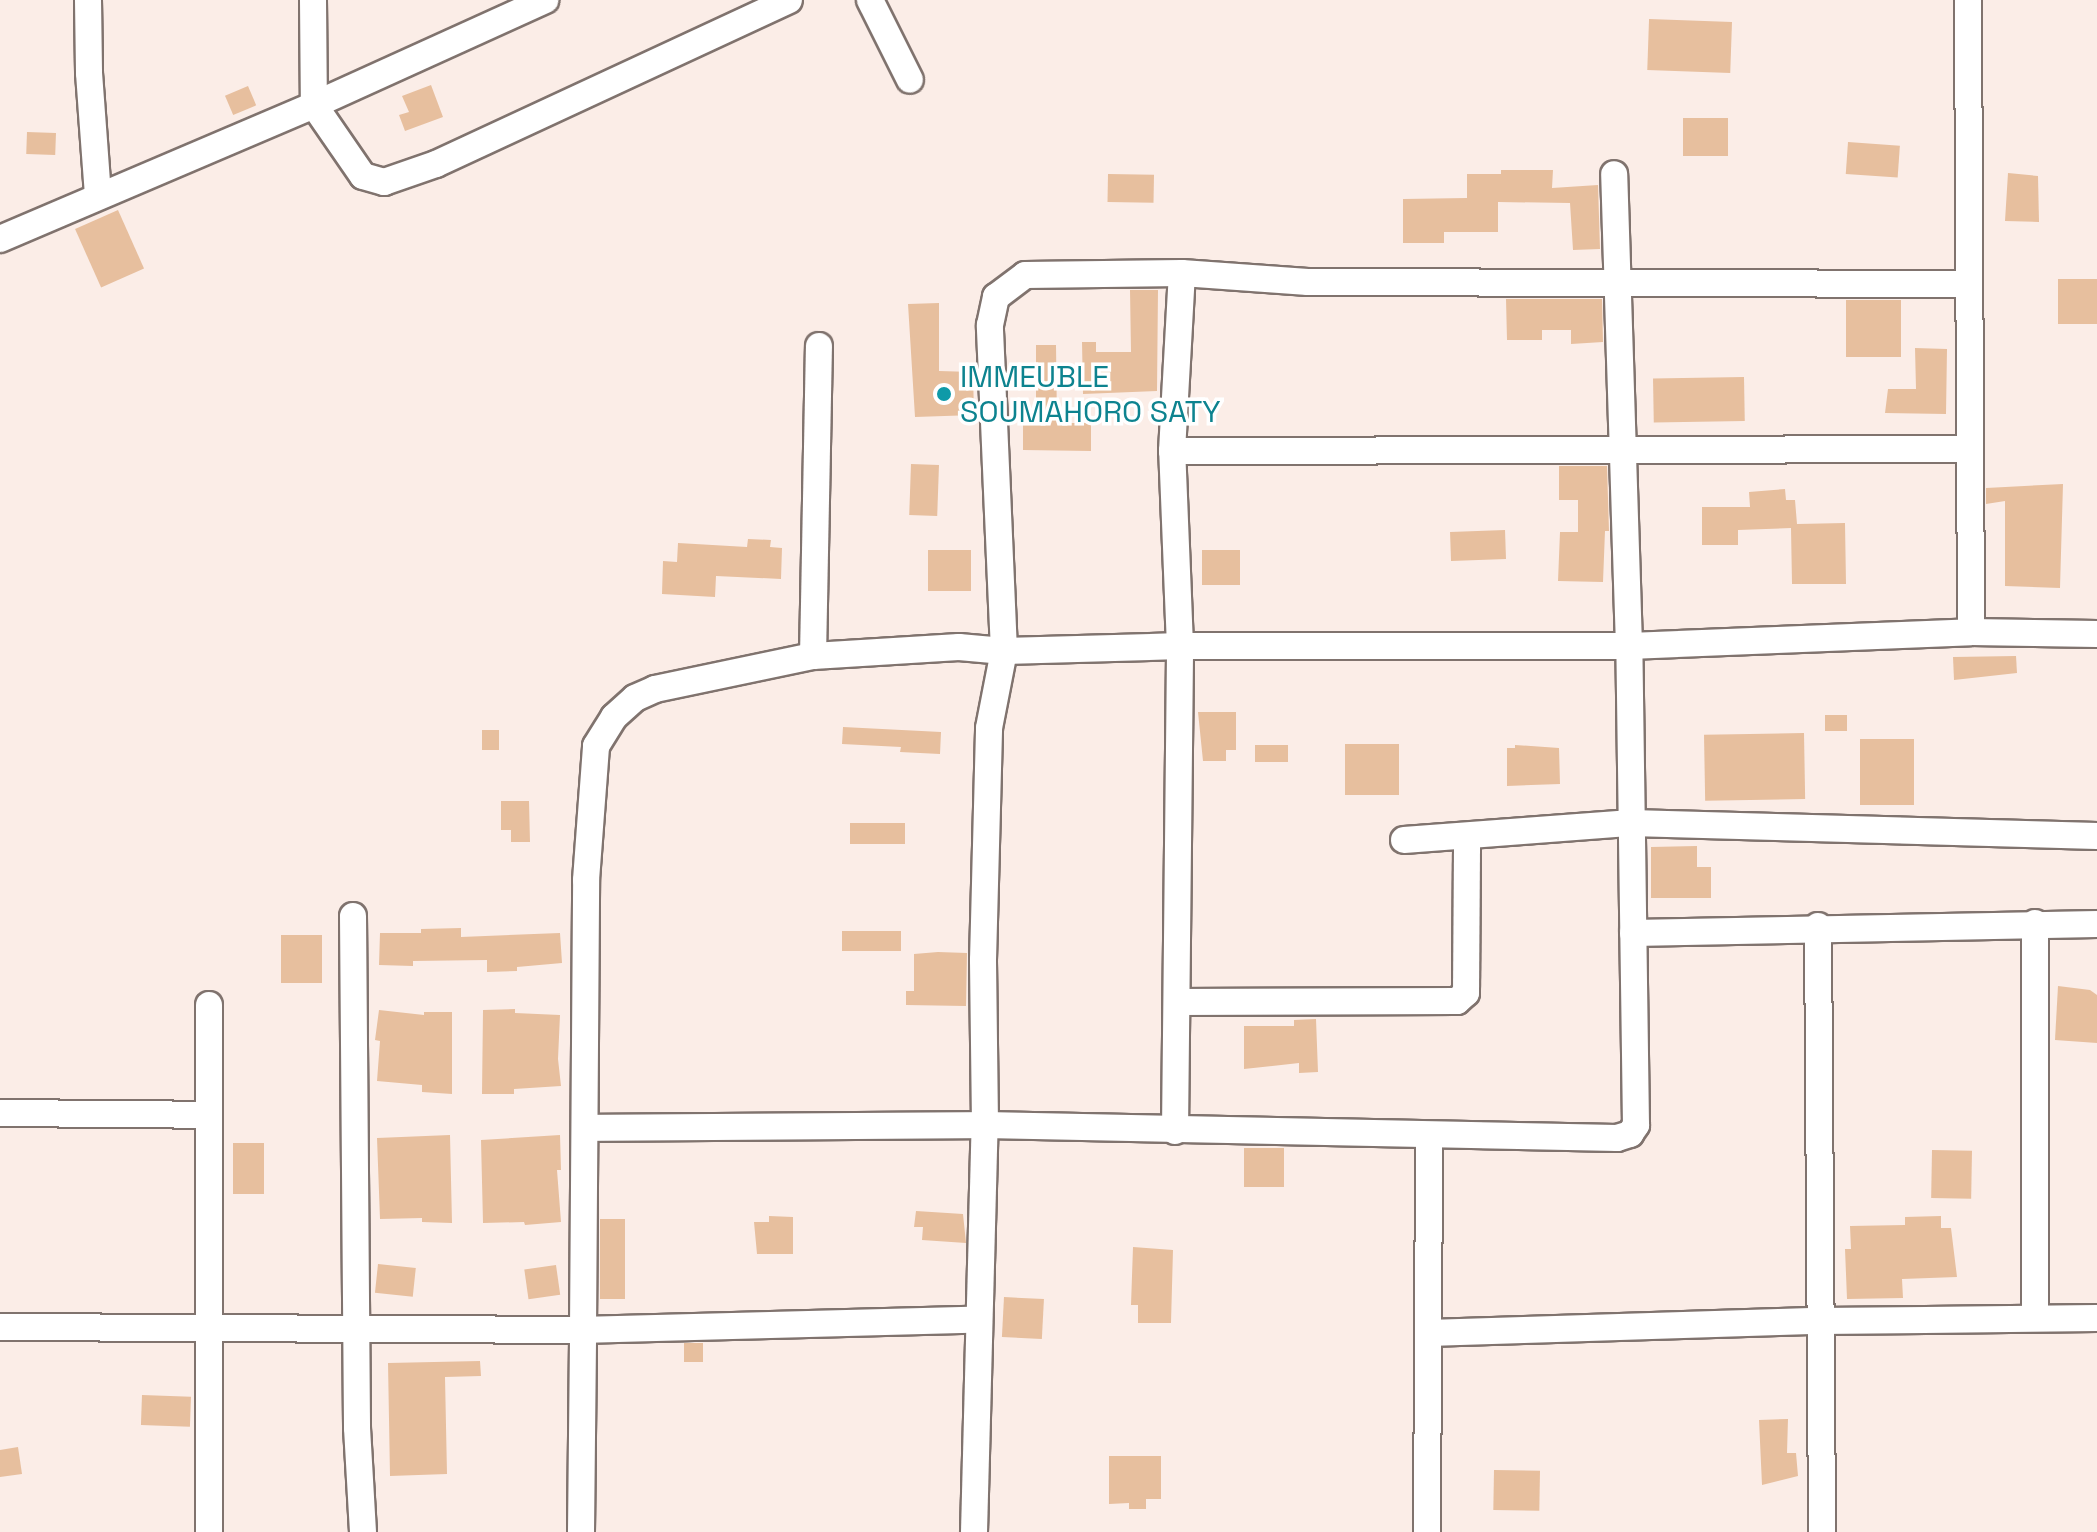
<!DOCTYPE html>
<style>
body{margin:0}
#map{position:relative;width:2097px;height:1532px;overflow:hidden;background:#fbede7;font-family:"Space Grotesk",sans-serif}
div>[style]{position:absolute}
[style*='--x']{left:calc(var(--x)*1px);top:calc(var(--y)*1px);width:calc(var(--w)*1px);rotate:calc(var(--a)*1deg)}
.building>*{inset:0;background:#e7bf9e;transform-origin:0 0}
.roads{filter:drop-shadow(2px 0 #80736e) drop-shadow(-2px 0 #80736e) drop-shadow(0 2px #80736e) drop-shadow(0 -2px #80736e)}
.minor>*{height:26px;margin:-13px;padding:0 13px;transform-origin:13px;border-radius:13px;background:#fff}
.dots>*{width:22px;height:22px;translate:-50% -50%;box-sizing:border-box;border:4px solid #fff;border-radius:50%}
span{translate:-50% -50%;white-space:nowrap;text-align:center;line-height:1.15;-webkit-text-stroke:7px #fff;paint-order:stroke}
.culture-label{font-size:30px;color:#0d838f}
.left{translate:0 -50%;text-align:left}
</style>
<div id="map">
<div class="building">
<div style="left:1732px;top:22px;width:51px;height:83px;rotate:92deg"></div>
<div style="clip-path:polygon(431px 85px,443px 117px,405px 131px,399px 115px,409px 112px,402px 96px)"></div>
<div style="left:248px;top:86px;width:21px;height:25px;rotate:67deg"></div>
<div style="left:1683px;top:118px;width:45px;height:38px"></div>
<div style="left:27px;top:132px;width:29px;height:22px;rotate:2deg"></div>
<div style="left:1848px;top:142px;width:52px;height:32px;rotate:4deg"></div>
<div style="clip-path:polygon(1501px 170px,1553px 170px,1552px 188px,1598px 185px,1600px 249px,1573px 250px,1570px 203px,1498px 202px,1498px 232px,1444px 232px,1444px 243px,1403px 243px,1403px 199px,1467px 198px,1467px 174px,1501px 174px)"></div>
<div style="clip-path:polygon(2008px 173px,2038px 176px,2039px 222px,2005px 221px)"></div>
<div style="left:1108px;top:174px;width:46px;height:28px;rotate:1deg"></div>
<div style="left:118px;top:210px;width:64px;height:47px;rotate:66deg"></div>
<div style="left:2097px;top:279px;width:45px;height:39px;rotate:90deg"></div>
<div style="clip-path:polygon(1130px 290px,1158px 290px,1157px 391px,1083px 394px,1082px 342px,1096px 342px,1096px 352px,1131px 352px)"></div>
<div style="clip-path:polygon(1506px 299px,1602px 299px,1603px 342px,1571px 344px,1571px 330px,1542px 330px,1542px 340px,1507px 340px)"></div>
<div style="left:1846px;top:300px;width:55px;height:57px"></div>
<div style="clip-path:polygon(939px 303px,939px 371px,973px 372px,974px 415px,915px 417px,908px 304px)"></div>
<div style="clip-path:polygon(1036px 345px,1056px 345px,1057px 423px,1091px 423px,1091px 451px,1023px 450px,1023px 413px,1036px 413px)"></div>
<div style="clip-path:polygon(1915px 348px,1947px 349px,1946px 414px,1885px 413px,1888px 389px,1916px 389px)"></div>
<div style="left:1744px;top:377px;width:44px;height:91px;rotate:89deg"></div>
<div style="left:911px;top:464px;width:28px;height:51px;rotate:2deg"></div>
<div style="clip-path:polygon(1559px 466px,1607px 466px,1609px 531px,1605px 531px,1603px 582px,1558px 581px,1560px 532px,1578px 532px,1578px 500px,1559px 500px)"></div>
<div style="clip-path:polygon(2063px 484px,2060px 588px,2005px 586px,2005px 501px,1986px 504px,1986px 488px)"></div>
<div style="clip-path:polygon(1785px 489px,1786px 500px,1795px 500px,1797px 524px,1845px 523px,1846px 584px,1792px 584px,1791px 528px,1738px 530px,1738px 545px,1702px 545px,1702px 507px,1750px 507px,1749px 492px)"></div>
<div style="left:1505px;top:530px;width:29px;height:55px;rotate:88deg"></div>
<div style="clip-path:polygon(748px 539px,771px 540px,770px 547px,782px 548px,781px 579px,716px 576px,715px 597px,662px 594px,663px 561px,677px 562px,678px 543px,747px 547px)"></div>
<div style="left:928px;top:550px;width:43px;height:41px"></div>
<div style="left:1202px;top:550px;width:38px;height:35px"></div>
<div style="clip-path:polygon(2016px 656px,2017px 673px,1954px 680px,1953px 657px)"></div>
<div style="clip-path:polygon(1198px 712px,1236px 712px,1236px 750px,1226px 750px,1226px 761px,1203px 761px)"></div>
<div style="left:1825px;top:715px;width:22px;height:16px"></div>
<div style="clip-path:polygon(843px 727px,941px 732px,940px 754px,900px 752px,901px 747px,842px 744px)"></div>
<div style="left:499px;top:730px;width:20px;height:17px;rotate:90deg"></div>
<div style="left:1804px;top:733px;width:66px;height:100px;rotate:89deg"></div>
<div style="left:1860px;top:739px;width:54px;height:66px"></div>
<div style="left:1345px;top:744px;width:54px;height:51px"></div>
<div style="left:1255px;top:745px;width:33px;height:17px"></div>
<div style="clip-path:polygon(1515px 745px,1559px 748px,1560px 784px,1507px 786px,1507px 748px,1515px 748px)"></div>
<div style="clip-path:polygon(501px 801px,529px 801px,530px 842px,511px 842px,511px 830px,501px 830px)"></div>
<div style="left:850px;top:823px;width:55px;height:21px"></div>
<div style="clip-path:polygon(1697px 846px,1697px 867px,1711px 867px,1711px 898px,1651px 898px,1651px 847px)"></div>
<div style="clip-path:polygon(461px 928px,461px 937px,560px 933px,562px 963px,517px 967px,517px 971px,487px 972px,487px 960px,413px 961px,413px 966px,379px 965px,380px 933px,421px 933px,421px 929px)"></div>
<div style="left:901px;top:931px;width:20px;height:59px;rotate:90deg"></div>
<div style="left:281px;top:935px;width:41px;height:48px"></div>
<div style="clip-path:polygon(938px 952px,967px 953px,966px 1006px,906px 1005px,906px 991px,914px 991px,914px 954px)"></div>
<div style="clip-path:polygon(2058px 986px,2090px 990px,2097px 995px,2097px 1043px,2055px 1040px)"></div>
<div style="clip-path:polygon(515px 1009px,515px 1013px,560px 1015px,558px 1059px,561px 1086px,514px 1089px,514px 1094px,482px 1094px,483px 1010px)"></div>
<div style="clip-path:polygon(379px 1010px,424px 1015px,424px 1012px,452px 1012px,452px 1094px,422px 1092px,422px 1085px,377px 1081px,380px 1041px,375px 1040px)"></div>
<div style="clip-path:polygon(1316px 1019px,1318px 1072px,1299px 1073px,1299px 1063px,1244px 1069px,1244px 1026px,1294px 1026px,1294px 1020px)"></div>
<div style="clip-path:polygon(450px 1135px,452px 1223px,422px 1222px,422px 1218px,380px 1219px,377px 1138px)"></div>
<div style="clip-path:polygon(560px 1135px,561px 1170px,557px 1170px,561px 1222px,525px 1225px,524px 1222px,483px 1223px,481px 1140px)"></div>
<div style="left:233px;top:1143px;width:31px;height:51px"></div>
<div style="left:1244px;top:1148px;width:40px;height:39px"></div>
<div style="left:1932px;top:1150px;width:40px;height:48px;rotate:1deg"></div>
<div style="clip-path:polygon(916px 1211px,963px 1214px,966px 1243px,922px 1240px,923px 1227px,914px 1227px)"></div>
<div style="clip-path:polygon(769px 1216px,793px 1217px,793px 1254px,757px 1254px,754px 1222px,769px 1222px)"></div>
<div style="clip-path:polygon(1941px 1216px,1941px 1228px,1951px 1228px,1957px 1277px,1902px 1279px,1903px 1298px,1847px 1299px,1845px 1249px,1851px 1249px,1850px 1226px,1905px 1225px,1905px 1217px)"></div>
<div style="left:600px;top:1219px;width:25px;height:80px"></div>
<div style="clip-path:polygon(1133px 1247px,1173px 1250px,1171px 1323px,1138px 1323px,1138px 1305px,1131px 1305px)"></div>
<div style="left:378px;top:1264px;width:38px;height:29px;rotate:6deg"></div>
<div style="left:556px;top:1265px;width:30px;height:32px;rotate:82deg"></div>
<div style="left:1004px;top:1297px;width:40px;height:40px;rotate:3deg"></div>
<div style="left:684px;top:1343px;width:19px;height:19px"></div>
<div style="clip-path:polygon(480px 1361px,481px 1376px,445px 1377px,447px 1474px,390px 1476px,388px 1363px)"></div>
<div style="left:142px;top:1395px;width:49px;height:30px;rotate:2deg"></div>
<div style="clip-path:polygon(1788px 1419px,1787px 1453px,1796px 1453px,1798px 1476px,1762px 1485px,1759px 1420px)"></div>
<div style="clip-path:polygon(18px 1447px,22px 1474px,0 1477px,0 1450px)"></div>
<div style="clip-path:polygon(1109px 1456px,1161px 1456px,1161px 1499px,1146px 1499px,1146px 1509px,1129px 1509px,1129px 1503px,1109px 1504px)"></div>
<div style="left:1494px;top:1470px;width:46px;height:40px;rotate:1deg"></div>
</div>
<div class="roads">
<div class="minor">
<div style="--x:88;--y:0;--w:73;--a:89.2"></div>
<div style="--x:89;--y:73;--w:122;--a:85.8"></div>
<div style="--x:313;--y:0;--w:105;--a:89.5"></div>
<div style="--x:314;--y:105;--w:86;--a:55.4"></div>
<div style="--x:363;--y:176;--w:22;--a:16"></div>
<div style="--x:384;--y:182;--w:55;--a:-19.1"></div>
<div style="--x:436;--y:164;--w:389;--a:-24.9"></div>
<div style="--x:870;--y:0;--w:89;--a:63.4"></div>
<div style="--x:1968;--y:0;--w:632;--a:89.73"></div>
<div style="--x:0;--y:239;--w:341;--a:-23.1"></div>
<div style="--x:314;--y:105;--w:254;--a:-24.4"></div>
<div style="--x:1172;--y:451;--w:798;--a:-0.14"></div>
<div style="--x:813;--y:656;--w:310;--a:-88.9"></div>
<div style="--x:1404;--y:840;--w:228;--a:-4.3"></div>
<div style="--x:1631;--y:823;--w:466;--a:1.6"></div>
<div style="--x:353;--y:916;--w:512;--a:89.55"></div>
<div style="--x:357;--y:1428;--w:104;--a:86.7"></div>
<div style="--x:2035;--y:923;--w:394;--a:90"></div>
<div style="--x:1818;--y:926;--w:606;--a:89.62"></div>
<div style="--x:1633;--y:933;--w:464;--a:-1.1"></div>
<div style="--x:1177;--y:1002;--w:280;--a:-0.2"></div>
<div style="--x:1457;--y:1001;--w:12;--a:-42"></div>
<div style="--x:1466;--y:993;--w:157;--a:-89.6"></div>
<div style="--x:209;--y:1005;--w:527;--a:90"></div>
<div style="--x:0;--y:1113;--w:209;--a:0.5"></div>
<div style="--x:585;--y:1128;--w:400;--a:-0.4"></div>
<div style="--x:985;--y:1125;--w:165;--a:-90.7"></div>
<div style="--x:983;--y:960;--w:232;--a:-88.5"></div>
<div style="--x:989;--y:728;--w:78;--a:-79"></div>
<div style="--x:1004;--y:651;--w:326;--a:-92.5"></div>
<div style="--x:990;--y:325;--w:29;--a:-78"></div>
<div style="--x:996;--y:297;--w:36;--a:-37"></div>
<div style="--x:1025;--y:275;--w:157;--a:-0.7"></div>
<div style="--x:1182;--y:273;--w:126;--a:4.1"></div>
<div style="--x:1308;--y:282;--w:661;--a:0.17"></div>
<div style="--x:1175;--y:1131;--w:485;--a:-89.4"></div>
<div style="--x:1180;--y:646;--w:195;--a:-92.3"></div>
<div style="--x:1172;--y:451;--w:178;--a:-86.8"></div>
<div style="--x:0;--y:1327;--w:583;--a:0.29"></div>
<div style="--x:583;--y:1330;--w:450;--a:-89.6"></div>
<div style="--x:586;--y:880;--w:134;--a:-85.7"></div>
<div style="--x:596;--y:746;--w:34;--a:-58"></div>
<div style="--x:614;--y:717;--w:28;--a:-42"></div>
<div style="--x:635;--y:698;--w:22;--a:-24"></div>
<div style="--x:655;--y:689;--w:161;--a:-11.8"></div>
<div style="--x:813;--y:656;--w:146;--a:-3.5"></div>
<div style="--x:959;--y:647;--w:45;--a:5.1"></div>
<div style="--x:1004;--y:651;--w:176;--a:-1.6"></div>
<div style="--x:1180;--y:646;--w:449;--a:0"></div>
<div style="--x:1629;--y:646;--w:342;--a:-2.3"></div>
<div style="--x:1971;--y:632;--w:126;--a:0.9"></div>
<div style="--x:1428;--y:1333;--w:391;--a:-1.8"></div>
<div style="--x:1819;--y:1321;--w:278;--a:-0.6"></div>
<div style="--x:581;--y:1532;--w:202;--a:-89.4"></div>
<div style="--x:583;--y:1330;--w:394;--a:-1.5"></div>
<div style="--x:974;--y:1532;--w:407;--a:-88.5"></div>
<div style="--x:985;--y:1125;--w:632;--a:1.18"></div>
<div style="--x:1617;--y:1138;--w:14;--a:-17"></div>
<div style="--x:1630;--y:1134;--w:11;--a:-56"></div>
<div style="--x:1636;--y:1125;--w:479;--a:-90.8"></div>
<div style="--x:1629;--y:646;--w:472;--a:-91.8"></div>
<div style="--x:1427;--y:1532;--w:397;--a:-89.7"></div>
</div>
</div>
<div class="dots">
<div style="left:944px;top:394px;background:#0f9aa8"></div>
</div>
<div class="culture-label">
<span class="left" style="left:960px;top:394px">IMMEUBLE<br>SOUMAHORO SATY</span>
</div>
</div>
